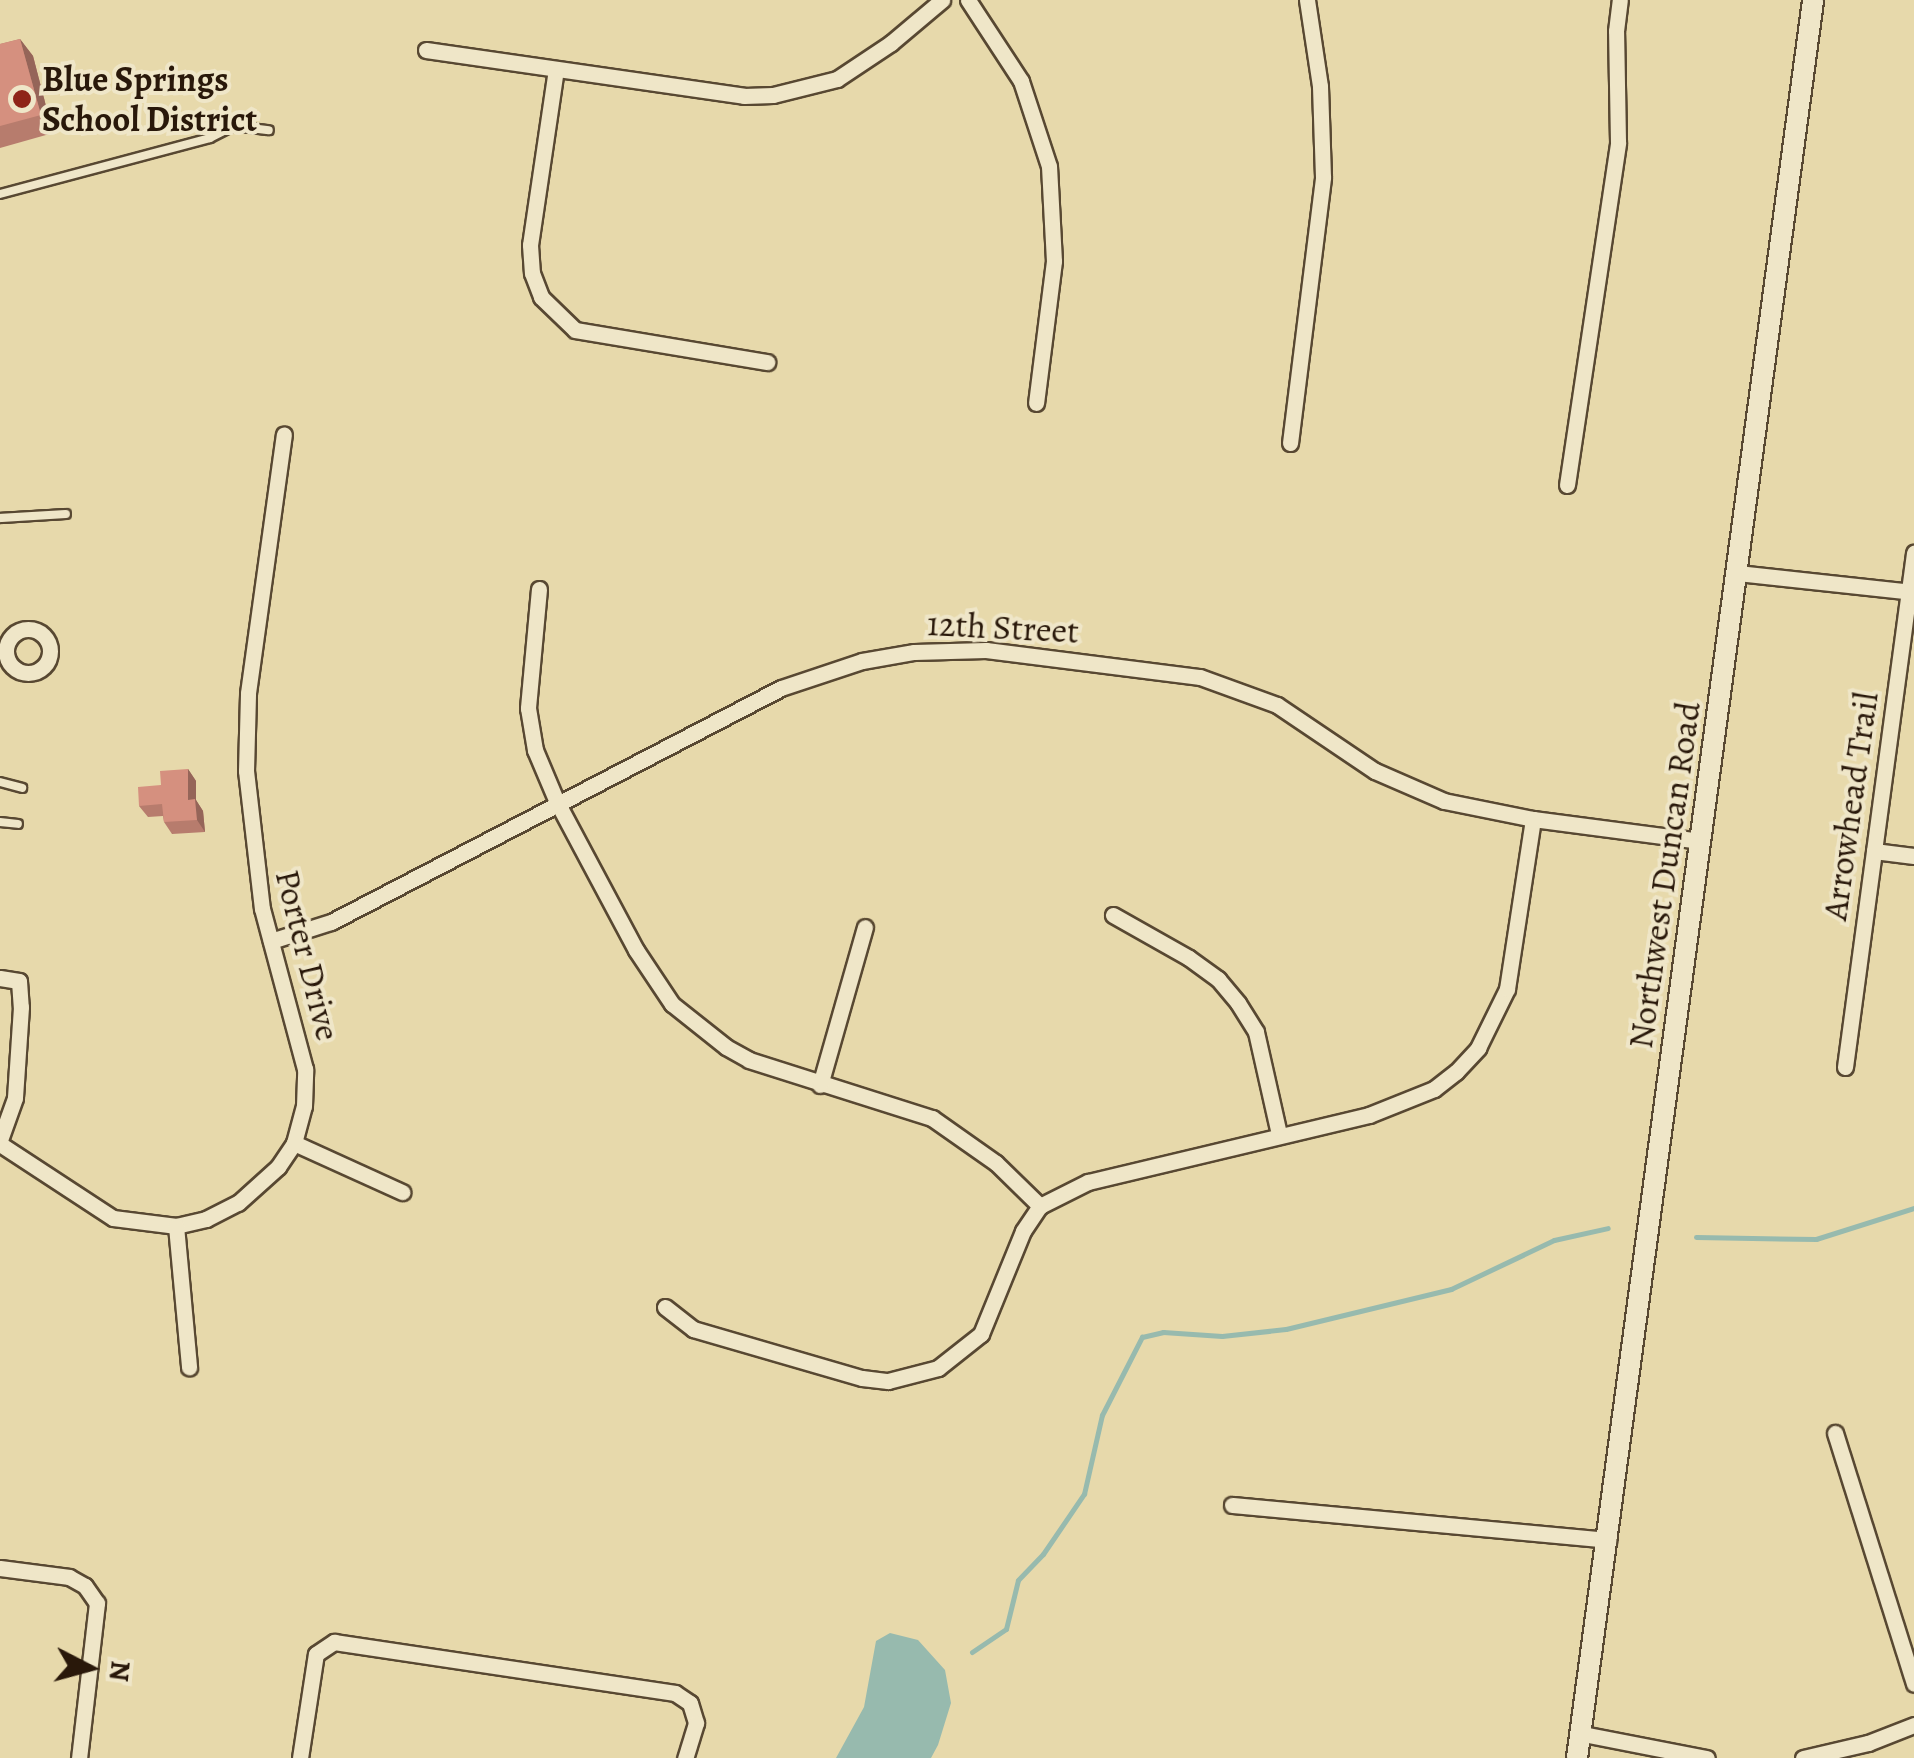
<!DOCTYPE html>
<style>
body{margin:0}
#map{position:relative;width:1914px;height:1758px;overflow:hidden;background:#e7d9ab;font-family:Alegreya,serif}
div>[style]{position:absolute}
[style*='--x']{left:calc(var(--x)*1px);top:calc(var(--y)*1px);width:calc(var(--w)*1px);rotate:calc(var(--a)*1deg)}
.water>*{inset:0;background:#97baae}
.stream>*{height:5px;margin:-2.5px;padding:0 2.5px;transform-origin:2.5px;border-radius:2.5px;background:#97baae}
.roads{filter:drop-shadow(2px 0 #584832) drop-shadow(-2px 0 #584832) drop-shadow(0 2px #584832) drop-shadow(0 -2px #584832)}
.lane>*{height:8px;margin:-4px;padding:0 4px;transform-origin:4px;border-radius:4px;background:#efe6c8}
.street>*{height:15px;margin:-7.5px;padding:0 7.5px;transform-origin:7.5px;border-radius:7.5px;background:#efe6c8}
.street>.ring{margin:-7.5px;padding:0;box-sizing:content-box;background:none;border:15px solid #efe6c8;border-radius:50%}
.secondary>*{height:20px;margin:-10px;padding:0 10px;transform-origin:10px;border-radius:10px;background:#efe6c8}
.wall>*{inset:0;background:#b77c6d}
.shaded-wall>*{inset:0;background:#956559}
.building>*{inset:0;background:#d5907f}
.dots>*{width:28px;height:28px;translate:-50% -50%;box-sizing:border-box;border:5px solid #efe6c8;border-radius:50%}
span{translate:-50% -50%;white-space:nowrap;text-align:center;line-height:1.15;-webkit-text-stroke:8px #efe6c8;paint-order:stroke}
.poi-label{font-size:35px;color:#29180a;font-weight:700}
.left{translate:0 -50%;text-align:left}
.street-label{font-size:35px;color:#29180a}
.north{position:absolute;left:40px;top:1618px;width:100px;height:100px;-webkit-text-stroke:8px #efe6c8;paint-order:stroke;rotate:96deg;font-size:28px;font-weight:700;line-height:40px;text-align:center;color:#29180a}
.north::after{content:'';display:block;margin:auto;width:35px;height:45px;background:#29180a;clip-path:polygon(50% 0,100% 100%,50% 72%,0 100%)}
</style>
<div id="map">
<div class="water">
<div style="clip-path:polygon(890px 1633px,918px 1640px,945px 1670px,951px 1703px,938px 1745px,931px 1758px,836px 1758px,864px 1707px,876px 1641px)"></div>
</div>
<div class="stream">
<div style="--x:1696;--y:1237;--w:120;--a:1"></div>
<div style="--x:1816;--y:1239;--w:103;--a:-17.6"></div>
<div style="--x:972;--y:1652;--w:41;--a:-34.1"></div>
<div style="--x:1006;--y:1629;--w:50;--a:-76.2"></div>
<div style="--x:1018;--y:1580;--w:36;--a:-46"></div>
<div style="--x:1043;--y:1554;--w:73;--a:-55.7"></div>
<div style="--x:1084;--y:1494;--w:81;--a:-77.2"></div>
<div style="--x:1102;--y:1415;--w:88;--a:-62.9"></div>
<div style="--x:1142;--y:1337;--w:22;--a:-13"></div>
<div style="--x:1163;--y:1332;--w:59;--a:3.9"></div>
<div style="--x:1222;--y:1336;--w:64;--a:-6.2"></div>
<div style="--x:1286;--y:1329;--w:170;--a:-13.6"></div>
<div style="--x:1451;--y:1289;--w:114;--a:-25.4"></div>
<div style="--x:1554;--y:1240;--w:55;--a:-12.5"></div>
</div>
<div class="roads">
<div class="lane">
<div style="--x:0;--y:194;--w:217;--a:-14.9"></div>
<div style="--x:210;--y:138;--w:27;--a:-27"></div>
<div style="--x:234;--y:126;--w:35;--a:7"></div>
<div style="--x:0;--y:518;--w:66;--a:-3.5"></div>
<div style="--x:0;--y:782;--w:23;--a:15"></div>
<div style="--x:0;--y:822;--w:18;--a:6"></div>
</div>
<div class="street">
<div style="--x:968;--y:0;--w:97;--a:56.8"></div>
<div style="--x:1021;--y:81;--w:89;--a:71.8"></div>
<div style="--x:1049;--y:166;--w:95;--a:87"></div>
<div style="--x:1054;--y:261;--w:143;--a:97.2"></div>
<div style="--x:426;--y:50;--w:321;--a:8.2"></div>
<div style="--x:744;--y:96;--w:29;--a:-2"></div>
<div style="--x:773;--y:95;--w:66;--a:-14"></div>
<div style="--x:837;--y:79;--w:65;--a:-33.7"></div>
<div style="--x:891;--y:43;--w:67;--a:-40.1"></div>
<div style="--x:556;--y:69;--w:178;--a:98.4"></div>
<div style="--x:530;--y:245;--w:28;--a:86"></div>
<div style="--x:532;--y:273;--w:26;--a:69"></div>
<div style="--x:541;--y:297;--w:47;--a:44.1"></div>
<div style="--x:575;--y:330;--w:195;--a:9.5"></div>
<div style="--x:1290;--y:443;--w:268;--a:-82.9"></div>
<div style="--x:1323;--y:177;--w:91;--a:-91.9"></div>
<div style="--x:1320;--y:86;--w:87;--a:-98.6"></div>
<div style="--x:1567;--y:485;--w:347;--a:-81.5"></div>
<div style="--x:1618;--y:142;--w:111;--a:-91"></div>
<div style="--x:1616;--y:31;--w:31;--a:-83"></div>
<div style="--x:1738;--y:573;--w:177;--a:6.2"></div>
<div style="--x:539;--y:589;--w:120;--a:95.3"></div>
<div style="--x:528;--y:708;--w:43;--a:80.5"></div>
<div style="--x:535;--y:750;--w:56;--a:67.1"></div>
<div style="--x:557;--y:802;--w:168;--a:61.9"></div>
<div style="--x:636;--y:950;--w:65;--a:56.3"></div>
<div style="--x:672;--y:1004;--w:69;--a:38.5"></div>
<div style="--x:726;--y:1047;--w:26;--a:29"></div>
<div style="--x:749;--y:1060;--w:192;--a:17.6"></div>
<div style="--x:932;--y:1118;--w:78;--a:35.1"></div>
<div style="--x:996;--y:1163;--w:62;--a:44.3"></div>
<div class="ring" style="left:6px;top:629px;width:29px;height:29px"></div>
<div style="--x:1874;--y:851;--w:40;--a:7.1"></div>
<div style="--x:1113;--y:915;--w:87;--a:29.5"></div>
<div style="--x:1189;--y:958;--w:36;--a:36"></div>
<div style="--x:1218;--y:979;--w:31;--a:50"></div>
<div style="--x:1238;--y:1003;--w:34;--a:58"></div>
<div style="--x:1256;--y:1032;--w:105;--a:77.3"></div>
<div style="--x:271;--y:941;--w:63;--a:-17.6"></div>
<div style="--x:331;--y:922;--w:507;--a:-27.47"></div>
<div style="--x:781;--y:688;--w:85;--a:-18.4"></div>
<div style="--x:862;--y:661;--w:53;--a:-9.8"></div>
<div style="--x:914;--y:652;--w:72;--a:-1.6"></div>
<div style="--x:986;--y:650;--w:216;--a:7.2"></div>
<div style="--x:1200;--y:677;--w:82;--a:20"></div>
<div style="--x:1277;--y:705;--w:118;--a:34"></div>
<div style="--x:1375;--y:771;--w:75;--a:23.5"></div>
<div style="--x:1444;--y:801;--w:91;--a:11.4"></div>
<div style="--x:1533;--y:819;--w:169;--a:7.5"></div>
<div style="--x:0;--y:978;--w:19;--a:9"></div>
<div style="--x:19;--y:981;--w:26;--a:86"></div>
<div style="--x:21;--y:1007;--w:91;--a:93.8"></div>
<div style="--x:15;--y:1098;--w:45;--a:109.7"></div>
<div style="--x:1845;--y:1067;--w:519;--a:-82.35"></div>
<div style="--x:820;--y:1085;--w:164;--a:-74.1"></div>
<div style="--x:294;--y:1143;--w:119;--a:24.4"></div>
<div style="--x:0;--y:1144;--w:135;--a:33.2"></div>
<div style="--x:113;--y:1218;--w:64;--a:7.2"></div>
<div style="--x:176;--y:1226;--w:31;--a:-13"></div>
<div style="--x:206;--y:1219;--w:36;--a:-27"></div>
<div style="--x:238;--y:1203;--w:54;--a:-42"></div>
<div style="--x:278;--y:1167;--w:29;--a:-56"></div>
<div style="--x:294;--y:1143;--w:38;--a:-75"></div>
<div style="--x:304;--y:1106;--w:37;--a:-88"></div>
<div style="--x:305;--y:1069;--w:166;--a:-105"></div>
<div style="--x:262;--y:909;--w:139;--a:-96.6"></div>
<div style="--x:246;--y:771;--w:78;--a:-88.5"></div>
<div style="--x:248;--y:693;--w:261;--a:-82.1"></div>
<div style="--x:176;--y:1226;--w:142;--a:84.7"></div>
<div style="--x:665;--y:1307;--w:36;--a:38"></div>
<div style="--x:693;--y:1329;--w:176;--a:16.2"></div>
<div style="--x:862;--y:1378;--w:26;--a:7"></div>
<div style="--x:888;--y:1381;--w:52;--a:-14.6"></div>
<div style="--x:938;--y:1368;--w:55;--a:-38.3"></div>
<div style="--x:981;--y:1334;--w:111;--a:-67.8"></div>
<div style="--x:1023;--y:1231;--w:30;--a:-56"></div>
<div style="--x:1040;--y:1206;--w:54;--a:-26.6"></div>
<div style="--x:1088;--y:1182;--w:289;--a:-13.4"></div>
<div style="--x:1369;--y:1115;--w:70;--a:-21.8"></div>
<div style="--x:1434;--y:1089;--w:28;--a:-38"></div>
<div style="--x:1456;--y:1072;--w:33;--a:-47"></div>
<div style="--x:1478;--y:1048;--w:66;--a:-63.8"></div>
<div style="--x:1507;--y:989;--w:172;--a:-81.3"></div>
<div style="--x:1835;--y:1433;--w:263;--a:72.5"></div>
<div style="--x:1232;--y:1505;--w:378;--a:5.3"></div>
<div style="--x:0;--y:1568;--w:70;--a:7.4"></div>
<div style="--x:69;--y:1577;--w:18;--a:29"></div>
<div style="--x:85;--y:1586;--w:21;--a:55"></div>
<div style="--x:97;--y:1603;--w:156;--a:96.6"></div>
<div style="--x:1583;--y:1734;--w:126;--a:11"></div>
<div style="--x:300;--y:1758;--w:105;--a:-81.3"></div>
<div style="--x:316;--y:1654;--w:22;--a:-34"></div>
<div style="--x:334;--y:1642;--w:345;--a:8.5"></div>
<div style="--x:675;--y:1693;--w:18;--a:34"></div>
<div style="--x:690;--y:1703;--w:21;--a:73"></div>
<div style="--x:696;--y:1723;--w:37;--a:107"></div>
<div style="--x:1803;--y:1758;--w:67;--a:-13"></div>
<div style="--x:1868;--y:1743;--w:49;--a:-21.4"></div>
</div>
<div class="secondary">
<div style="--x:1577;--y:1758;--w:1774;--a:-82.35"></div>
</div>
</div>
<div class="wall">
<div style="clip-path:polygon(20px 39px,33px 56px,53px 133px,0 148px,0 44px)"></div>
<div style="clip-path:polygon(188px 769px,196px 781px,196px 800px,203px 811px,205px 832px,172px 834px,164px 822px,163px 816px,148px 817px,139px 806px,161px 785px)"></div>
</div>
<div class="shaded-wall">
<div style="clip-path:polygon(20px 39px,33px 56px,53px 133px,41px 115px)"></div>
<div style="clip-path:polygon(188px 769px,196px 781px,196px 800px,203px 811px,205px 832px,197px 820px,188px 800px)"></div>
</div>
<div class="building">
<div style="clip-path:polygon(20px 39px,41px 115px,0 126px,0 44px)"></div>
<div style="clip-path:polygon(188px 769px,188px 800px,195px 799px,197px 820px,164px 822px,162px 804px,139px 806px,138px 787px,161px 785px,160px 771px)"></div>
</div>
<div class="dots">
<div style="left:22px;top:99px;background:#8f2418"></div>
</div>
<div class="poi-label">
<span class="left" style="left:42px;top:99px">Blue Springs<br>School District</span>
</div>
<div class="street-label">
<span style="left:1003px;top:627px;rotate:3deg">12th Street</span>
<span style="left:1850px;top:806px;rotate:-82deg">Arrowhead Trail</span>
<span style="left:1664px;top:875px;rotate:-82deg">Northwest Duncan Road</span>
<span style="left:308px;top:955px;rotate:76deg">Porter Drive</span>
</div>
<div class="north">N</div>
</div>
